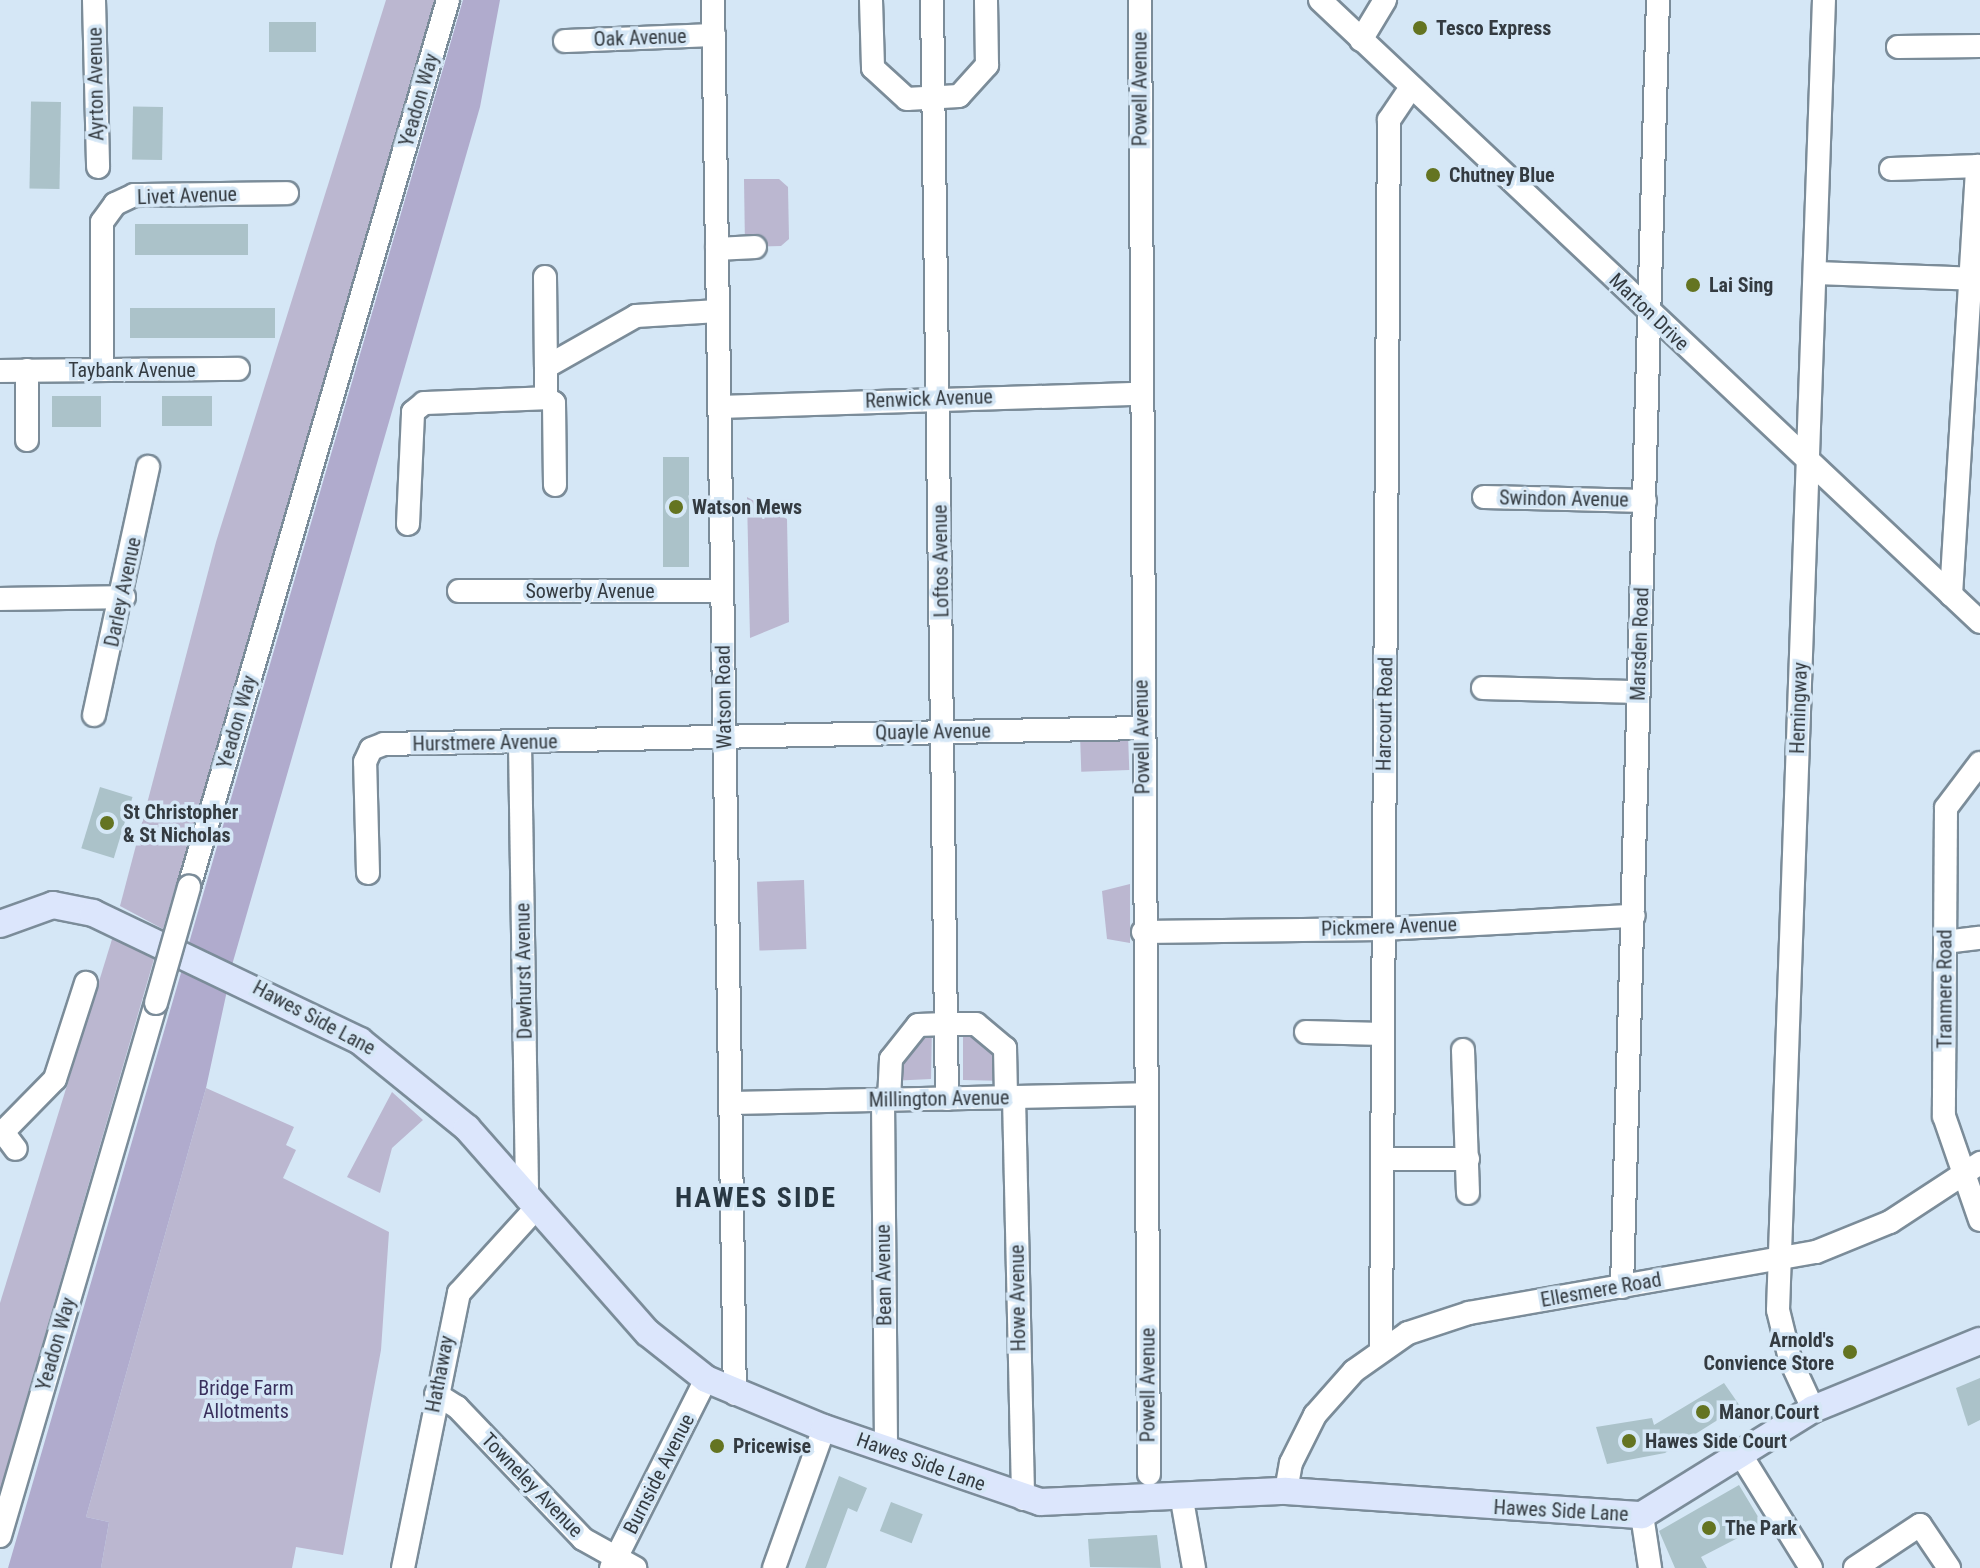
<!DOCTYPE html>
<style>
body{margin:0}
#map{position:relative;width:1980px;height:1568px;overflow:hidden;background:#d5e7f6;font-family:"Roboto Condensed",sans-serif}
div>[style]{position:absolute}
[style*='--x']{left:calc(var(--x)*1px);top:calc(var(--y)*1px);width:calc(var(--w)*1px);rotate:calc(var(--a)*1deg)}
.green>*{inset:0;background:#bbb7d0;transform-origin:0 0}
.forest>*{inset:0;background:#b0abcd}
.building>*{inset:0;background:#abc2c9;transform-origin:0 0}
.roads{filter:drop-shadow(2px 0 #7b8c99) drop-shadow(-2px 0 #7b8c99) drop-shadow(0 2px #7b8c99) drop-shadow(0 -2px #7b8c99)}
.minor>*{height:22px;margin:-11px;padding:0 11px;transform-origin:11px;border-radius:11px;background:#fff}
.major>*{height:26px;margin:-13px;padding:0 13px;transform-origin:13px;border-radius:13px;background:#dce6fc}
.bridges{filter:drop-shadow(2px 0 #7b8c99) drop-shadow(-2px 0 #7b8c99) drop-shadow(0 2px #7b8c99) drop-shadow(0 -2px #7b8c99)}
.minor-bridge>*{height:22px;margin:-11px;padding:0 11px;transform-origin:11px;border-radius:11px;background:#fff}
.dots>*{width:22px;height:22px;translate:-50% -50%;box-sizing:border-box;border:4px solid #d5e7f6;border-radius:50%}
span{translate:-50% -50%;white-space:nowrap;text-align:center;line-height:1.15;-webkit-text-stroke:7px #d5e7f6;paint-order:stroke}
.poi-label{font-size:20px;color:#343b41;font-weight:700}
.left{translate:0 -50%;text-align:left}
.right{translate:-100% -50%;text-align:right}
.street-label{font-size:20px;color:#343b41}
.park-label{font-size:20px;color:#392f5c}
.district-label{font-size:28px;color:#293843;font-weight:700;letter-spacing:2px}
</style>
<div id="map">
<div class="green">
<div style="clip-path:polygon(386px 0,436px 0,163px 929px,120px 906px,216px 542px)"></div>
<div style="clip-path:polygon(744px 179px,779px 179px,788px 187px,789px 239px,781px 246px,745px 247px)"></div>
<div style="clip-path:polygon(747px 497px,787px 519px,789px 622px,750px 638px)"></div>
<div style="left:1128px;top:734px;width:36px;height:48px;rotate:88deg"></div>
<div style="left:804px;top:880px;width:69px;height:47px;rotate:88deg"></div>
<div style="clip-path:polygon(1130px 884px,1130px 943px,1107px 939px,1102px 891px)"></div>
<div style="clip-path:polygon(113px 936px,154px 959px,0 1490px,0 1303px)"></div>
<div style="clip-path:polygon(932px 1024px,931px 1079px,890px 1081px,891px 1059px)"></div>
<div style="clip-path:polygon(963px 1024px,1005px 1048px,1006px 1081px,963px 1080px)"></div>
<div style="clip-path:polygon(206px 1088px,294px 1127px,286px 1145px,296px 1150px,283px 1178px,389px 1232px,381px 1350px,343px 1555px,296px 1547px,292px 1568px,101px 1568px,109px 1522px,86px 1517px)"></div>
<div style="clip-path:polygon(392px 1092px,423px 1120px,392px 1148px,380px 1193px,347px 1177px)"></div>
</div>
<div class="forest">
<div style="clip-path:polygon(463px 0,500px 0,480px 107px,232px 965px,189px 943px)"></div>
<div style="clip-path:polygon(183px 966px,228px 986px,206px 1088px,86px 1517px,109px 1522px,101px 1568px,8px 1568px)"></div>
</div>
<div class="building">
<div style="left:316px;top:22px;width:30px;height:47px;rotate:90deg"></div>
<div style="left:61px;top:102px;width:87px;height:30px;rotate:91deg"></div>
<div style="left:163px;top:107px;width:53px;height:30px;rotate:91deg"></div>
<div style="left:248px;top:224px;width:31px;height:113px;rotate:90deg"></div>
<div style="left:275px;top:308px;width:30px;height:145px;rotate:90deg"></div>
<div style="left:101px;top:396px;width:31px;height:49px;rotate:90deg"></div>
<div style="left:212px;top:396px;width:30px;height:50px;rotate:90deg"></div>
<div style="left:663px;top:457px;width:26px;height:110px"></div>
<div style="left:100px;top:787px;width:34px;height:64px;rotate:17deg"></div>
<div style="clip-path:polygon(1980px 1378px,1980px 1420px,1968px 1426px,1956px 1388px)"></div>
<div style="clip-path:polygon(1724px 1383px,1740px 1406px,1665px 1453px,1607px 1464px,1596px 1427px,1652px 1418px,1654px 1425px)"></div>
<div style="clip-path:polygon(839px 1476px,867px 1488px,857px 1512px,848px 1508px,826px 1568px,805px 1568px)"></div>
<div style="clip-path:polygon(1739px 1485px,1763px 1525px,1701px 1557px,1707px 1568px,1675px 1568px,1659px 1531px)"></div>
<div style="left:891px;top:1502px;width:34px;height:31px;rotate:21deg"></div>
<div style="clip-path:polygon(1157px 1535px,1161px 1568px,1090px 1567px,1088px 1539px)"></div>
</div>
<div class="roads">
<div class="minor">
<div style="--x:94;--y:0;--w:167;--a:88.6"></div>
<div style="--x:713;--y:0;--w:1394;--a:89.1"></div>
<div style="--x:871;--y:0;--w:68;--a:88.3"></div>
<div style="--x:873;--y:68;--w:46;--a:42.4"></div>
<div style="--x:907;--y:99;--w:52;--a:-3.3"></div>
<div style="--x:959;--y:96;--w:42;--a:-47.9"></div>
<div style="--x:987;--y:65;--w:65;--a:-90.9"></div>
<div style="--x:932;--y:0;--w:1099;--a:89.22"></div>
<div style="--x:1140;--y:0;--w:1474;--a:89.65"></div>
<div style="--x:1320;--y:0;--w:907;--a:43.3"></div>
<div style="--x:1361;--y:40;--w:47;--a:-59"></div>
<div style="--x:565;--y:41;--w:149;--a:-2.3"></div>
<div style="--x:1898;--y:47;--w:82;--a:-0.7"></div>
<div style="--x:1891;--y:169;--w:89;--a:-1.9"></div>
<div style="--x:717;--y:249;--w:38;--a:-3"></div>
<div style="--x:1816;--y:273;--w:164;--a:2.1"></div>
<div style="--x:545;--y:277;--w:90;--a:89.4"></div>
<div style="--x:27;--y:370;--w:70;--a:90"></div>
<div style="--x:102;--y:370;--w:148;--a:-90"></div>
<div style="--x:102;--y:222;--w:22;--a:-54"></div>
<div style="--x:115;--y:204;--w:21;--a:-25"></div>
<div style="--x:134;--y:195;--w:153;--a:-0.7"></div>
<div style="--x:0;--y:371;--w:238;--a:-0.5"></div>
<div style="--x:719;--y:407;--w:420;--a:-1.8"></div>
<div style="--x:555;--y:485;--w:82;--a:-90.7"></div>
<div style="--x:554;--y:403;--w:9;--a:-148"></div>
<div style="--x:546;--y:398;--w:31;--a:-90"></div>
<div style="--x:546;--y:367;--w:103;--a:-29.5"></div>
<div style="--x:636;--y:316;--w:82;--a:-3.5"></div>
<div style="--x:1484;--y:497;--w:161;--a:1.4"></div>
<div style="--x:408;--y:524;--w:112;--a:-87.4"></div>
<div style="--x:413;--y:412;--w:14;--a:-39"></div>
<div style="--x:424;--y:403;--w:122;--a:-2.3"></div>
<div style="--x:459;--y:591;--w:263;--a:0"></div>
<div style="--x:1951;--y:595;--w:430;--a:-86.5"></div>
<div style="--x:0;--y:599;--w:124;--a:-0.9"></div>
<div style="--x:1483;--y:688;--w:156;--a:1.5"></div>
<div style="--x:94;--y:715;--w:254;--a:-77.7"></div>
<div style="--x:520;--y:743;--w:456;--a:89.1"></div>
<div style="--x:1980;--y:763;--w:56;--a:127.1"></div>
<div style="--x:1946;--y:808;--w:308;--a:90.4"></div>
<div style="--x:1944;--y:1116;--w:110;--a:70.9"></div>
<div style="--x:368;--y:873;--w:111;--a:-91.5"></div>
<div style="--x:365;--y:762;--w:14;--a:-65"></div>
<div style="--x:371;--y:749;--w:14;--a:-21"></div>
<div style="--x:384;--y:744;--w:758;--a:-1.21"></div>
<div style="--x:189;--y:887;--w:924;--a:-73.72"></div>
<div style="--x:1143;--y:932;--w:239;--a:-0.7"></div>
<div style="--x:1382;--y:929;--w:252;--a:-3"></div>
<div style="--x:1945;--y:942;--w:35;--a:-7"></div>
<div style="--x:1306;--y:1032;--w:76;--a:1.5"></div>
<div style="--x:1463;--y:1050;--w:143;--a:88"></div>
<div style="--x:1014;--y:1097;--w:402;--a:88.7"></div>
<div style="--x:883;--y:1100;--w:350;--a:89.5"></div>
<div style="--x:889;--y:1100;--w:41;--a:-87.2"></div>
<div style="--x:891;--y:1059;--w:43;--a:-51.5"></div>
<div style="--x:918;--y:1025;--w:29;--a:-2"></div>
<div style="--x:947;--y:1024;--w:29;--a:0"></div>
<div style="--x:976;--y:1024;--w:38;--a:40"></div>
<div style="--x:1005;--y:1048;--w:49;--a:88.8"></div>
<div style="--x:731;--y:1103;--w:415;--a:-1.2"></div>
<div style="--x:3;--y:1132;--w:21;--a:53"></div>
<div style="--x:0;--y:1135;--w:78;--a:-45.5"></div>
<div style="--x:55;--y:1079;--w:101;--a:-72.1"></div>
<div style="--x:1383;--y:1159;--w:85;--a:0"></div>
<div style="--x:1622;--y:1287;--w:1288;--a:-88.4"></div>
<div style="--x:1381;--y:1348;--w:1228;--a:-89.63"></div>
<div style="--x:1389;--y:120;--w:40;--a:-56"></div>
<div style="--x:436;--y:1394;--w:25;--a:32"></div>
<div style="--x:457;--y:1407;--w:182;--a:46.3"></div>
<div style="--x:583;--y:1539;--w:60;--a:29.1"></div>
<div style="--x:1813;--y:1409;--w:55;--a:-114.7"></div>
<div style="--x:1790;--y:1359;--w:50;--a:-103.8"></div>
<div style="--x:1778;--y:1310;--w:1311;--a:-87.99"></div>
<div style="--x:1741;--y:1455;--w:133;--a:58.2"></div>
<div style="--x:1286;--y:1491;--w:28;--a:-80"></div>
<div style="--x:1291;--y:1463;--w:54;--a:-63.4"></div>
<div style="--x:1315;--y:1415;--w:59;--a:-48.4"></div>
<div style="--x:1354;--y:1371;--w:66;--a:-35.1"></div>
<div style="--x:1408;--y:1333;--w:64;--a:-18.2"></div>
<div style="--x:1469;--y:1313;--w:352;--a:-10"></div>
<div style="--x:1816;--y:1252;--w:80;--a:-22.1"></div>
<div style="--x:1890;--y:1222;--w:108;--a:-33.2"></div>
<div style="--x:1182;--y:1500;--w:69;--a:80"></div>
<div style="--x:1642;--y:1515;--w:54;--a:81.4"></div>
<div style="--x:0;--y:1536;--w:555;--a:-73.69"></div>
<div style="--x:403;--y:1568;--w:281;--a:-78.5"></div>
<div style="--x:459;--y:1293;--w:115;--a:-47.8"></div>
<div style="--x:611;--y:1568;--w:212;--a:-63.3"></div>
<div style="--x:774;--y:1568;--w:149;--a:-70.3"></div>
<div style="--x:1855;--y:1568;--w:78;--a:-33.5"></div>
<div style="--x:1920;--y:1525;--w:52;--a:56"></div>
</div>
<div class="major">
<div style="--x:0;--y:924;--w:56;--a:-19.7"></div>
<div style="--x:53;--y:905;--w:41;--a:11.3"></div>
<div style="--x:93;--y:913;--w:296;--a:25.6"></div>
<div style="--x:360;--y:1041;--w:138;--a:39.1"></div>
<div style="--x:467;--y:1128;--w:273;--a:48.6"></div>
<div style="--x:648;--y:1333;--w:74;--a:38.4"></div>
<div style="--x:706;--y:1379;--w:128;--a:22.6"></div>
<div style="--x:824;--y:1428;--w:228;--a:18.9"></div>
<div style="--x:1040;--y:1502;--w:246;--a:-2.6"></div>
<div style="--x:1286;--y:1491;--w:357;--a:3.9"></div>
<div style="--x:1642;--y:1515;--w:201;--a:-31.8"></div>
<div style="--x:1813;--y:1409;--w:180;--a:-22.2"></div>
</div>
</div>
<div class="bridges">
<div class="minor-bridge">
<div style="--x:156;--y:1003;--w:121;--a:-74.1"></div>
</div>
</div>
<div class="dots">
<div style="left:1420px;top:28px;background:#647421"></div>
<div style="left:1433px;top:175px;background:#647421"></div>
<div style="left:1693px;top:285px;background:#647421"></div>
<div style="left:676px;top:507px;background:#647421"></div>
<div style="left:107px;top:823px;background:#647421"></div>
<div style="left:1850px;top:1352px;background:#647421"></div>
<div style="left:1703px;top:1412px;background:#647421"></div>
<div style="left:1629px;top:1441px;background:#647421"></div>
<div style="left:717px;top:1446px;background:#647421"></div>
<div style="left:1709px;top:1528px;background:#647421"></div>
</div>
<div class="poi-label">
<span class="left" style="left:1436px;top:28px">Tesco Express</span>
<span class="left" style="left:1449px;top:175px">Chutney Blue</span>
<span class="left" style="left:1709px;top:285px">Lai Sing</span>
<span class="left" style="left:692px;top:507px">Watson Mews</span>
<span class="left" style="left:123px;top:824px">St Christopher<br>&amp; St Nicholas</span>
<span class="right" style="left:1834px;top:1352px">Arnold's<br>Convience Store</span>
<span class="left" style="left:1719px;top:1412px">Manor Court</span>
<span class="left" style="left:1645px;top:1441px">Hawes Side Court</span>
<span class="left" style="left:733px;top:1446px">Pricewise</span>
<span class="left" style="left:1725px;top:1528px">The Park</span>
</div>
<div class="street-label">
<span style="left:640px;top:38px;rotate:-2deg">Oak Avenue</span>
<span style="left:96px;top:84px;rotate:-91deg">Ayrton Avenue</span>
<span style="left:1140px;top:89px;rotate:-90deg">Powell Avenue</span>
<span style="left:419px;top:100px;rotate:-74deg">Yeadon Way</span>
<span style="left:187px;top:196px;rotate:-2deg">Livet Avenue</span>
<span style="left:1649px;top:312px;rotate:44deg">Marton Drive</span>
<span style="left:132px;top:370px">Taybank Avenue</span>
<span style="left:929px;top:399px;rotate:-2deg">Renwick Avenue</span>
<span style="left:1564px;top:499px;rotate:1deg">Swindon Avenue</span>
<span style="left:941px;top:561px;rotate:-91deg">Loftos Avenue</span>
<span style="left:590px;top:591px">Sowerby Avenue</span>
<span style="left:123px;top:592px;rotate:-78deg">Darley Avenue</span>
<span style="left:1640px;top:644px;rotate:-88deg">Marsden Road</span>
<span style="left:724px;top:697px;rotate:-91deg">Watson Road</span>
<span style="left:1799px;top:708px;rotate:-88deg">Hemingway</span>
<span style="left:1385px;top:714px;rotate:-89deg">Harcourt Road</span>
<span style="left:237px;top:722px;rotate:-74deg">Yeadon Way</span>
<span style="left:933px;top:732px;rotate:-1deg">Quayle Avenue</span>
<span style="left:1142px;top:737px;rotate:-91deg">Powell Avenue</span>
<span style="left:485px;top:743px;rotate:-1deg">Hurstmere Avenue</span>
<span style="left:1389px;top:927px;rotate:-2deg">Pickmere Avenue</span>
<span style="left:524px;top:971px;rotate:-91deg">Dewhurst Avenue</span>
<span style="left:1945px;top:989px;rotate:-90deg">Tranmere Road</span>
<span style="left:314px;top:1018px;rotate:28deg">Hawes Side Lane</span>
<span style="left:939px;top:1099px;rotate:-1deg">Millington Avenue</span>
<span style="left:884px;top:1275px;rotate:-91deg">Bean Avenue</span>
<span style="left:1601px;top:1290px;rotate:-10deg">Ellesmere Road</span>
<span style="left:1018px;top:1298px;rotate:-91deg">Howe Avenue</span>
<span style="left:56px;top:1344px;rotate:-74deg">Yeadon Way</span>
<span style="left:440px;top:1374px;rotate:-79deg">Hathaway</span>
<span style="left:1148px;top:1385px;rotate:-90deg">Powell Avenue</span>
<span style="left:921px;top:1462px;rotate:20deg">Hawes Side Lane</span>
<span style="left:659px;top:1474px;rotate:-63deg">Burnside Avenue</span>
<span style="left:532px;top:1485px;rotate:46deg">Towneley Avenue</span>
<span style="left:1561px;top:1511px;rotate:3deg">Hawes Side Lane</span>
</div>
<div class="park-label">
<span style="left:246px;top:1400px">Bridge Farm<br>Allotments</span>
</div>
<div class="district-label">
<span style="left:756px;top:1198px">HAWES SIDE</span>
</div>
</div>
